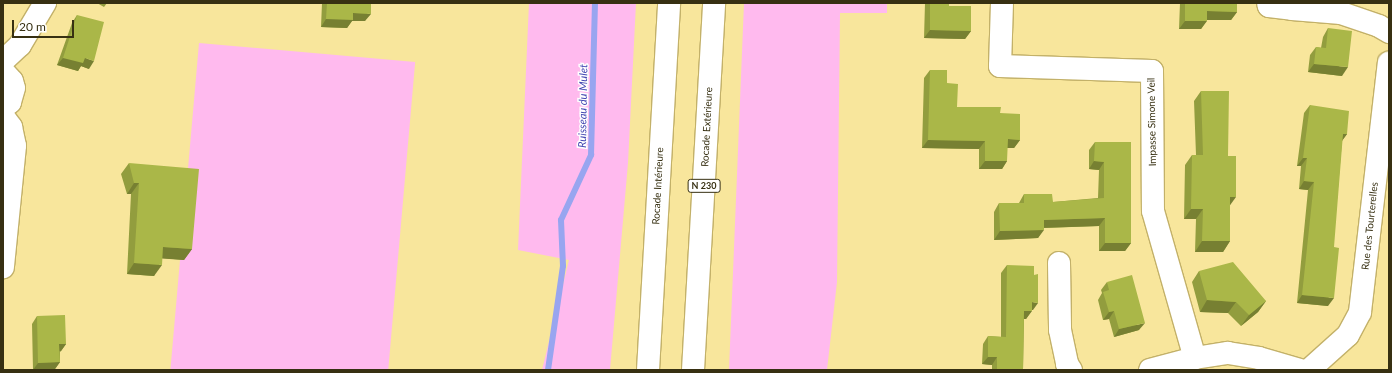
<!DOCTYPE html>
<meta charset="utf-8">
<style>
body{margin:0}
#map{position:relative;width:1392px;height:373px;overflow:hidden;background:#f8e69c;font-family:Lato,sans-serif}
div>[style]{position:absolute}
[style*='--x']{left:calc(var(--x)*1px);top:calc(var(--y)*1px);width:calc(var(--w)*1px);rotate:calc(var(--a)*1deg)}
.green>*{inset:0;background:#ffbaee;transform-origin:0 0}
.stream>*{height:6px;margin:-3px;padding:0 3px;transform-origin:3px;border-radius:3px;background:#98a5f0}
.roads{filter:drop-shadow(1px 0 #c3b169) drop-shadow(-1px 0 #c3b169) drop-shadow(0 1px #c3b169) drop-shadow(0 -1px #c3b169)}
.minor>*{height:22px;margin:-11px;padding:0 11px;transform-origin:11px;border-radius:11px;background:#fff}
.highway>*{height:22px;margin:-11px;padding:0 11px;transform-origin:11px;border-radius:11px;background:#fff}
.wall>*{inset:0;background:#929d3e}
.shaded-wall>*{inset:0;background:#778032}
.building>*{inset:0;background:#aab748}
span{translate:-50% -50%;white-space:nowrap;text-align:center;line-height:1.15;-webkit-text-stroke:3px #fff;paint-order:stroke}
.shield-label span{padding:1px 3px;background:#fff;border:1px solid;border-radius:3px;-webkit-text-stroke-width:0}
.shield-label{font-size:9px;color:#373012;font-weight:700}
.street-label{font-size:10px;color:#373012}
.water-label{font-size:11px;color:#4246b1;font-style:italic}
.frame{position:absolute;inset:0;border:4px solid #373012;pointer-events:none}
.scale{position:absolute;left:12px;top:20px;width:62px;height:18px;box-sizing:border-box;border:2px solid #373012;border-top:0;padding-left:5px;font-size:12px;line-height:14px;white-space:nowrap;color:#373012;-webkit-text-stroke:3px #fff;paint-order:stroke}
</style>
<div id="map">
<div class="green">
<div style="clip-path:polygon(529px 3px,636px 3px,628px 163px,610px 370px,542px 370px,569px 260px,518px 250px)"></div>
<div style="clip-path:polygon(744px 3px,887px 3px,887px 13px,840px 13px,837px 282px,827px 370px,729px 370px)"></div>
<div style="left:199px;top:43px;width:217px;height:328px;rotate:5deg"></div>
</div>
<div class="stream">
<div style="--x:548;--y:370;--w:105;--a:-81.8"></div>
<div style="--x:563;--y:266;--w:46;--a:-92.5"></div>
<div style="--x:561;--y:220;--w:72;--a:-65.2"></div>
<div style="--x:591;--y:155;--w:152;--a:-88.5"></div>
</div>
<div class="roads">
<div class="minor">
<div style="--x:1002;--y:3;--w:63;--a:91.8"></div>
<div style="--x:1000;--y:66;--w:152;--a:1.9"></div>
<div style="--x:1152;--y:71;--w:140;--a:89.6"></div>
<div style="--x:1153;--y:211;--w:153;--a:74.1"></div>
<div style="--x:1268;--y:3;--w:3;--a:72"></div>
<div style="--x:1269;--y:6;--w:23;--a:7"></div>
<div style="--x:1292;--y:9;--w:49;--a:4.7"></div>
<div style="--x:1341;--y:13;--w:40;--a:18.9"></div>
<div style="--x:1379;--y:26;--w:12;--a:31"></div>
<div style="--x:3;--y:61;--w:23;--a:-43"></div>
<div style="--x:20;--y:45;--w:49;--a:-59.2"></div>
<div style="--x:3;--y:71;--w:13;--a:48"></div>
<div style="--x:12;--y:81;--w:7;--a:74"></div>
<div style="--x:14;--y:88;--w:15;--a:106"></div>
<div style="--x:10;--y:102;--w:9;--a:139"></div>
<div style="--x:3;--y:116;--w:14;--a:54"></div>
<div style="--x:11;--y:127;--w:19;--a:78"></div>
<div style="--x:15;--y:146;--w:122;--a:95.7"></div>
<div style="--x:1059;--y:263;--w:67;--a:89.1"></div>
<div style="--x:1060;--y:330;--w:35;--a:78"></div>
<div style="--x:1067;--y:364;--w:7;--a:56"></div>
<div style="--x:1150;--y:370;--w:47;--a:-14.9"></div>
<div style="--x:1195;--y:358;--w:33;--a:-9"></div>
<div style="--x:1228;--y:353;--w:31;--a:9"></div>
<div style="--x:1259;--y:358;--w:43;--a:16.3"></div>
<div style="--x:1309;--y:370;--w:52;--a:-41.9"></div>
<div style="--x:1348;--y:335;--w:26;--a:-62"></div>
<div style="--x:1360;--y:312;--w:251;--a:-83.4"></div>
</div>
<div class="highway">
<div style="--x:648;--y:370;--w:368;--a:-86.7"></div>
<div style="--x:693;--y:370;--w:368;--a:-86.7"></div>
</div>
</div>
<div class="wall">
<div style="clip-path:polygon(97px 3px,107px 3px,104px 7px)"></div>
<div style="clip-path:polygon(322px 3px,371px 3px,365px 21px,352px 21px,347px 28px,321px 27px)"></div>
<div style="clip-path:polygon(925px 3px,949px 3px,949px 6px,971px 31px,965px 39px,924px 38px)"></div>
<div style="clip-path:polygon(1180px 3px,1237px 3px,1237px 12px,1231px 20px,1207px 20px,1201px 29px,1179px 29px)"></div>
<div style="clip-path:polygon(77px 15px,89px 69px,81px 66px,78px 71px,57px 65px,72px 23px)"></div>
<div style="clip-path:polygon(1328px 28px,1342px 76px,1308px 72px,1310px 55px,1316px 47px,1321px 48px,1323px 37px)"></div>
<div style="clip-path:polygon(930px 70px,947px 83px,957px 107px,1000px 113px,1020px 140px,1014px 148px,1007px 148px,1007px 161px,1002px 169px,979px 169px,979px 149px,922px 148px,924px 78px)"></div>
<div style="clip-path:polygon(1201px 91px,1228px 156px,1230px 205px,1230px 241px,1223px 252px,1195px 252px,1196px 219px,1184px 219px,1185px 165px,1192px 155px,1196px 155px,1194px 101px)"></div>
<div style="clip-path:polygon(1310px 105px,1347px 134px,1342px 141px,1328px 306px,1297px 303px,1308px 190px,1299px 189px,1301px 166px,1297px 166px,1304px 113px)"></div>
<div style="clip-path:polygon(1095px 142px,1131px 142px,1131px 243px,1125px 251px,1099px 251px,1099px 226px,1044px 228px,1038px 238px,994px 240px,994px 212px,999px 203px,1019px 203px,1024px 194px,1053px 202px,1098px 198px,1099px 170px,1089px 169px,1089px 150px)"></div>
<div style="clip-path:polygon(129px 163px,192px 249px,184px 260px,162px 258px,154px 276px,127px 274px,131px 194px,127px 194px,121px 174px)"></div>
<div style="clip-path:polygon(1007px 265px,1033px 310px,1032px 310px,1026px 319px,1024px 319px,1023px 370px,992px 370px,992px 365px,982px 364px,983px 344px,988px 336px,1001px 337px,1001px 273px)"></div>
<div style="clip-path:polygon(1199px 271px,1266px 301px,1258px 312px,1241px 326px,1228px 313px,1200px 312px,1192px 282px)"></div>
<div style="clip-path:polygon(1107px 282px,1139px 330px,1114px 337px,1109px 319px,1103px 320px,1098px 300px,1102px 293px,1101px 290px)"></div>
<div style="clip-path:polygon(37px 316px,66px 344px,61px 351px,60px 352px,60px 362px,55px 369px,33px 370px,32px 324px)"></div>
</div>
<div class="shaded-wall">
<div style="clip-path:polygon(1207px 11px,1237px 12px,1231px 20px,1201px 20px)"></div>
<div style="clip-path:polygon(353px 13px,371px 14px,365px 21px,352px 21px,347px 28px,321px 27px,326px 19px)"></div>
<div style="clip-path:polygon(1185px 21px,1207px 21px,1201px 29px,1179px 29px)"></div>
<div style="clip-path:polygon(930px 30px,971px 31px,965px 39px,924px 38px)"></div>
<div style="clip-path:polygon(63px 58px,85px 58px,94px 61px,89px 69px,81px 66px,78px 71px,57px 65px)"></div>
<div style="clip-path:polygon(1314px 64px,1348px 67px,1342px 76px,1308px 72px)"></div>
<div style="clip-path:polygon(1343px 134px,1347px 134px,1341px 142px)"></div>
<div style="clip-path:polygon(1008px 139px,1020px 140px,1014px 148px,1002px 148px)"></div>
<div style="clip-path:polygon(928px 140px,985px 141px,979px 149px,922px 148px)"></div>
<div style="clip-path:polygon(1303px 158px,1307px 158px,1301px 166px,1297px 166px)"></div>
<div style="clip-path:polygon(985px 161px,1007px 161px,1002px 169px,979px 169px)"></div>
<div style="clip-path:polygon(1094px 161px,1104px 162px,1099px 170px,1089px 169px)"></div>
<div style="clip-path:polygon(1304px 181px,1314px 182px,1308px 190px,1299px 189px)"></div>
<div style="clip-path:polygon(134px 183px,139px 183px,131px 194px,127px 194px)"></div>
<div style="clip-path:polygon(1230px 197px,1236px 197px,1228px 208px)"></div>
<div style="clip-path:polygon(1191px 209px,1203px 209px,1196px 219px,1184px 219px)"></div>
<div style="clip-path:polygon(1105px 218px,1099px 226px,1038px 228px,1044px 220px)"></div>
<div style="clip-path:polygon(1044px 230px,1038px 238px,994px 240px,1000px 231px)"></div>
<div style="clip-path:polygon(1202px 241px,1230px 241px,1223px 252px,1195px 252px)"></div>
<div style="clip-path:polygon(1105px 243px,1131px 243px,1125px 251px,1099px 251px)"></div>
<div style="clip-path:polygon(163px 247px,192px 249px,184px 260px,155px 258px)"></div>
<div style="clip-path:polygon(134px 263px,162px 265px,154px 276px,127px 274px)"></div>
<div style="clip-path:polygon(1302px 295px,1334px 298px,1328px 306px,1297px 303px)"></div>
<div style="clip-path:polygon(1207px 300px,1236px 302px,1228px 313px,1200px 312px)"></div>
<div style="clip-path:polygon(1266px 301px,1258px 312px,1241px 326px,1249px 315px)"></div>
<div style="clip-path:polygon(1032px 302px,1038px 303px,1033px 310px,1026px 310px)"></div>
<div style="clip-path:polygon(1024px 311px,1032px 311px,1026px 319px,1018px 319px)"></div>
<div style="clip-path:polygon(1114px 311px,1109px 319px,1103px 320px,1109px 312px)"></div>
<div style="clip-path:polygon(1145px 323px,1139px 330px,1114px 337px,1119px 329px)"></div>
<div style="clip-path:polygon(59px 344px,66px 344px,61px 351px,54px 352px)"></div>
<div style="clip-path:polygon(988px 357px,997px 357px,992px 365px,982px 364px)"></div>
<div style="clip-path:polygon(60px 362px,55px 369px,33px 370px,38px 363px)"></div>
</div>
<div class="building">
<div style="clip-path:polygon(327px 3px,371px 3px,371px 14px,353px 13px,353px 20px,326px 19px)"></div>
<div style="clip-path:polygon(930px 3px,949px 3px,949px 6px,971px 6px,971px 31px,930px 30px)"></div>
<div style="clip-path:polygon(1185px 3px,1237px 3px,1237px 12px,1207px 11px,1207px 21px,1185px 21px)"></div>
<div style="clip-path:polygon(77px 15px,104px 22px,94px 61px,85px 58px,83px 63px,63px 58px)"></div>
<div style="clip-path:polygon(1328px 28px,1352px 31px,1348px 67px,1314px 64px,1316px 47px,1326px 48px)"></div>
<div style="clip-path:polygon(930px 70px,947px 70px,947px 83px,958px 84px,957px 107px,1001px 107px,1000px 113px,1020px 114px,1020px 140px,1008px 139px,1007px 161px,985px 161px,985px 141px,928px 140px)"></div>
<div style="clip-path:polygon(1201px 91px,1229px 91px,1228px 156px,1236px 156px,1236px 197px,1230px 197px,1230px 241px,1202px 241px,1203px 209px,1191px 209px,1192px 155px,1203px 155px)"></div>
<div style="clip-path:polygon(1310px 105px,1349px 111px,1347px 134px,1343px 134px,1334px 247px,1339px 248px,1334px 298px,1302px 295px,1314px 182px,1304px 181px,1307px 158px,1303px 158px)"></div>
<div style="clip-path:polygon(1095px 142px,1131px 142px,1131px 243px,1105px 243px,1105px 218px,1044px 220px,1044px 230px,1000px 231px,999px 203px,1024px 203px,1024px 194px,1052px 194px,1053px 202px,1104px 198px,1104px 162px,1094px 161px)"></div>
<div style="clip-path:polygon(129px 163px,199px 169px,192px 249px,163px 247px,162px 265px,134px 263px,139px 183px,134px 183px)"></div>
<div style="clip-path:polygon(1233px 262px,1266px 301px,1249px 315px,1236px 302px,1207px 300px,1199px 271px)"></div>
<div style="clip-path:polygon(1007px 265px,1034px 266px,1034px 275px,1038px 274px,1038px 303px,1032px 302px,1032px 311px,1024px 311px,1023px 370px,997px 370px,997px 357px,988px 357px,988px 336px,1006px 337px)"></div>
<div style="clip-path:polygon(1132px 275px,1145px 323px,1119px 329px,1114px 311px,1109px 312px,1103px 292px,1109px 290px,1107px 282px)"></div>
<div style="clip-path:polygon(65px 315px,66px 344px,59px 344px,60px 362px,38px 363px,37px 316px)"></div>
</div>
<div class="shield-label">
<span style="left:704px;top:186px">N 230</span>
</div>
<div class="street-label">
<span style="left:1152px;top:122px;rotate:-91deg">Impasse Simone Veil</span>
<span style="left:707px;top:127px;rotate:-87deg">Rocade Extérieure</span>
<span style="left:658px;top:186px;rotate:-87deg">Rocade Intérieure</span>
<span style="left:1370px;top:226px;rotate:-84deg">Rue des Tourterelles</span>
</div>
<div class="water-label">
<span style="left:583px;top:106px;rotate:-89deg">Ruisseau du Mulet</span>
</div>
<div class="frame"></div>
<div class="scale">20 m</div>
</div>
